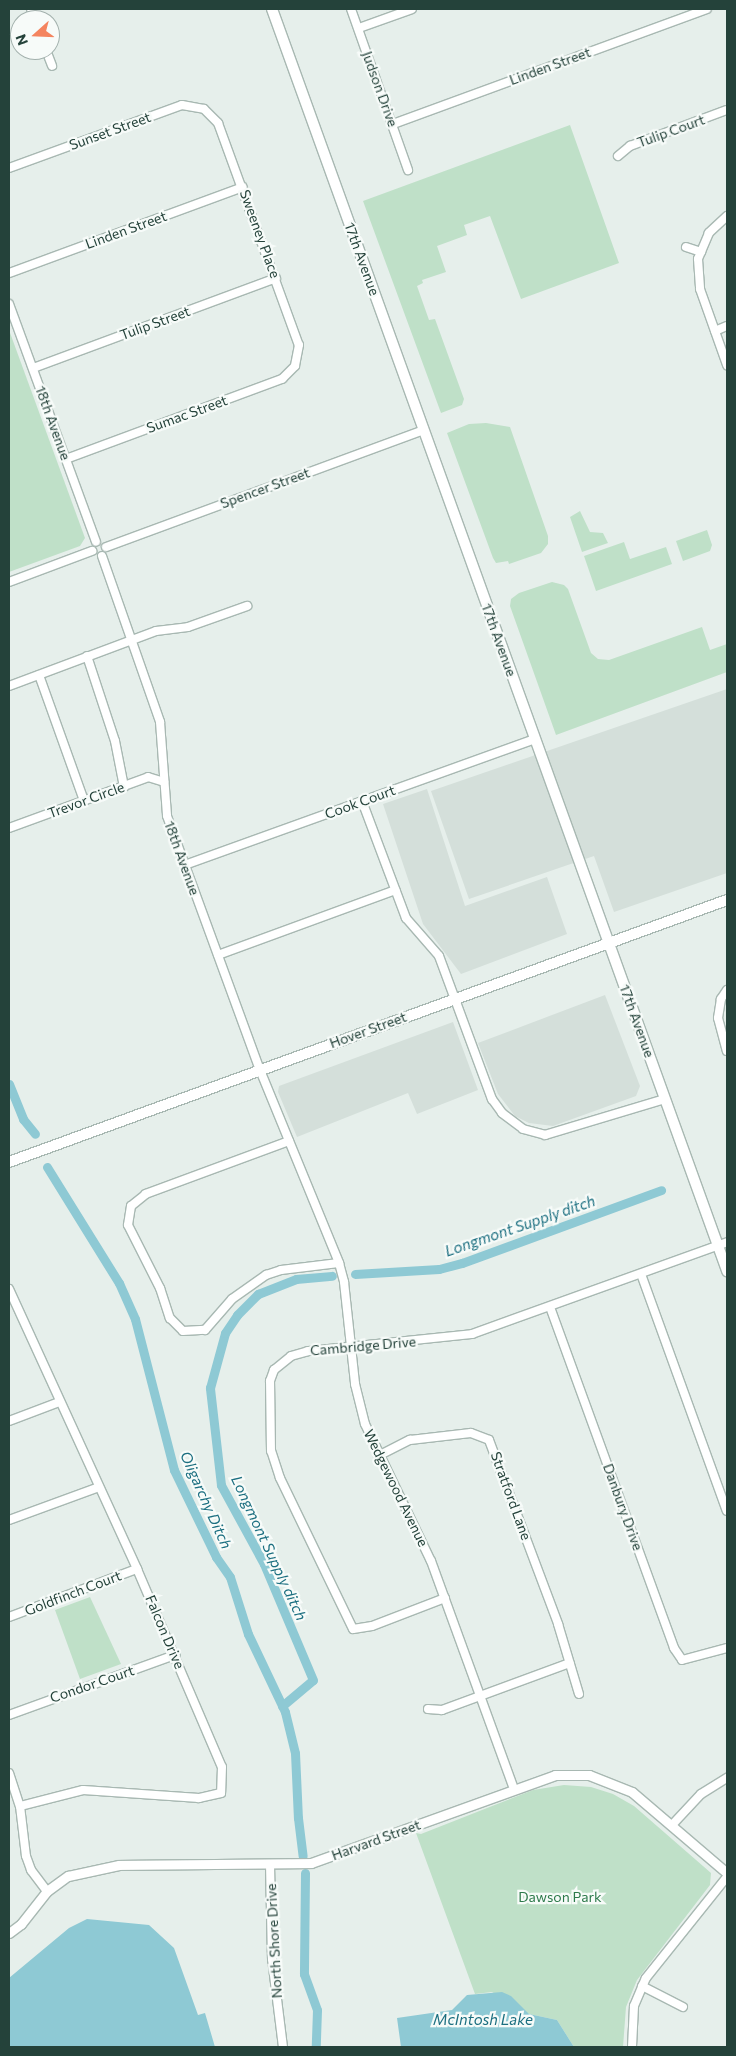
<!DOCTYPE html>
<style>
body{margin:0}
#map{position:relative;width:736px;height:2056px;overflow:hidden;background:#e6efeb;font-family:Commissioner,sans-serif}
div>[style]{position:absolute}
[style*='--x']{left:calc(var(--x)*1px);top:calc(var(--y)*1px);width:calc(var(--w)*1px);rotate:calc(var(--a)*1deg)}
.built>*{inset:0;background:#d4dfda}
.green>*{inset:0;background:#bfe0c8}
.water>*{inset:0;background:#8ec9d4}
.canal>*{height:9px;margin:-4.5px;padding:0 4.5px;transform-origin:4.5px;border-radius:4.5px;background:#8ec9d4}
.roads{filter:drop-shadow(1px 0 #a8b8b2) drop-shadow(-1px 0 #a8b8b2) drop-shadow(0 1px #a8b8b2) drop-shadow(0 -1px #a8b8b2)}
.minor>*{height:8px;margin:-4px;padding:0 4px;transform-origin:4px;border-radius:4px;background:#fff}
.tertiary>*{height:9px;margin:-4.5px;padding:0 4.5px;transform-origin:4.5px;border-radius:4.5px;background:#fff}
.secondary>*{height:10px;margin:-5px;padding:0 5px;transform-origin:5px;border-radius:5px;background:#fff}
span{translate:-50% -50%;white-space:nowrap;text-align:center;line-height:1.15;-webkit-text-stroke:4.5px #f7fbf9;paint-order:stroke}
.street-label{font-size:14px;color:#24423a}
.park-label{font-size:14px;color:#2d7a4b}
.water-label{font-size:15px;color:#1c6f80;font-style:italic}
.frame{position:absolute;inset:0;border:10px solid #24423a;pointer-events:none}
.north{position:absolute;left:10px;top:10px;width:50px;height:50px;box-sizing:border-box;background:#f7fbf9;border:1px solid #a3b1ad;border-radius:50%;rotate:250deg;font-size:14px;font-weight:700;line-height:20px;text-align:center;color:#24423a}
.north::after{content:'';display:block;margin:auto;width:18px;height:22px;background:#f4845f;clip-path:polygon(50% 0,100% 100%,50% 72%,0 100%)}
</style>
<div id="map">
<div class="built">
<div style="clip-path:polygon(727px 689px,727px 873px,614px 912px,594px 856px,469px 899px,431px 791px)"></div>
<div style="clip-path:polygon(427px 789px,465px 906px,547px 877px,567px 934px,461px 974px,423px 924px,383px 804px)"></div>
<div style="clip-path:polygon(605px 995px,640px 1086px,636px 1096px,553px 1126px,529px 1123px,515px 1116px,498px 1094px,478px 1043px)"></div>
<div style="clip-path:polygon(453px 1022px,478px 1090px,417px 1114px,408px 1093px,297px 1137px,278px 1092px,279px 1086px)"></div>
</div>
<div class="green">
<div style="clip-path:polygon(570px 125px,619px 263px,521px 299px,490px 216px,464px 225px,467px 235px,437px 246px,446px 272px,422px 280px,423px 283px,417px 286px,429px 320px,435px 319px,464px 399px,462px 405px,441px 413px,363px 201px)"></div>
<div style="clip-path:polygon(9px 330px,85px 538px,80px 546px,9px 572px)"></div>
<div style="clip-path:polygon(486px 423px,510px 427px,548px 536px,548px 544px,541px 553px,509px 564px,508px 561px,496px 563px,493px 558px,447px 433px,469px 424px)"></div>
<div style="clip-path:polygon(580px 511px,590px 532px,603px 533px,608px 543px,582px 552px,570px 517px)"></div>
<div style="clip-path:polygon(707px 530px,712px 545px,710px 551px,683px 561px,676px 541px)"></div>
<div style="clip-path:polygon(624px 542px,630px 559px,666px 547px,672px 564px,596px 591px,584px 556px)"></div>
<div style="clip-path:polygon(552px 582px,564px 585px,568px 589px,591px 653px,598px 659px,609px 660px,702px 627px,710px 650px,727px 644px,727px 672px,556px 735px,510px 606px,511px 599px,519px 593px)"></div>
<div style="clip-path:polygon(90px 1597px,121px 1664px,80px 1679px,55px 1610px)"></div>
<div style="clip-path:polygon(564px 1785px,591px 1787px,613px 1794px,634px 1806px,711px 1873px,710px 1885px,637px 1980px,626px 2007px,623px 2047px,574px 2047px,557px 2020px,529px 2014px,492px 1992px,475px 1994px,416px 1833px,421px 1834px,533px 1790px)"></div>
</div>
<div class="water">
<div style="clip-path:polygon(87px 1919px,149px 1925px,174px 1948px,198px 2015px,205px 2013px,215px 2047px,9px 2047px,9px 1978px,69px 1928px)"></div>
<div style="clip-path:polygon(502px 1992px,511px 1996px,529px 2014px,557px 2020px,574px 2047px,401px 2047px,397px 2018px,452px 2010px,467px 1995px)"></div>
</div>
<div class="canal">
<div style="--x:9;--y:1084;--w:38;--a:68"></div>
<div style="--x:23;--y:1119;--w:19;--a:51"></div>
<div style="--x:47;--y:1167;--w:137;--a:58.2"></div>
<div style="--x:119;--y:1283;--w:39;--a:66"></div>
<div style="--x:135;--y:1319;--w:156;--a:75.5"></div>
<div style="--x:174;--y:1470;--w:97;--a:64.2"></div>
<div style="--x:216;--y:1557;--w:24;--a:55"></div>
<div style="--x:230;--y:1577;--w:60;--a:72.5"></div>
<div style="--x:248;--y:1634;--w:86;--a:64.6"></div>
<div style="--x:285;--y:1712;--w:42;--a:76.3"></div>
<div style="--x:295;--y:1753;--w:65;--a:87.4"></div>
<div style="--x:298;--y:1818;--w:38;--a:83"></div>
<div style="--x:355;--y:1274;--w:84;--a:-3.4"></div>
<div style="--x:439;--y:1269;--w:24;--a:-15"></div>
<div style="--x:462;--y:1263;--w:212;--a:-20.1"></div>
<div style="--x:282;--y:1706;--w:40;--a:-40"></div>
<div style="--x:313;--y:1680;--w:126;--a:-112.9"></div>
<div style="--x:264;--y:1564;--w:90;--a:-118.6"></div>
<div style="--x:221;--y:1485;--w:98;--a:-96.5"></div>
<div style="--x:210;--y:1388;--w:57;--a:-74.7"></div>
<div style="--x:225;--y:1333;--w:22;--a:-56"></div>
<div style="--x:237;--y:1315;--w:30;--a:-45"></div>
<div style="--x:258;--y:1294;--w:41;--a:-21.5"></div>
<div style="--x:296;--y:1279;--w:36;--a:-5"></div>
<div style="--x:305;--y:1873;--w:101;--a:90.6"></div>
<div style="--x:304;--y:1974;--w:38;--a:70"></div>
<div style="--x:317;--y:2010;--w:37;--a:92"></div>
</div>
<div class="roads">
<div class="minor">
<div style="--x:31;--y:9;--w:12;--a:70"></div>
<div style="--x:351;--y:9;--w:171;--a:70.5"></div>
<div style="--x:359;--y:28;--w:56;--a:-19.7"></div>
<div style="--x:46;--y:50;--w:17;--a:69"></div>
<div style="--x:393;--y:124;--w:334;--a:-20.1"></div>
<div style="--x:618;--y:156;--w:16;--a:-40"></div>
<div style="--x:630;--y:146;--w:103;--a:-20.4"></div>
<div style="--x:9;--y:168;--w:184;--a:-20"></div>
<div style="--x:182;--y:105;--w:22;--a:10"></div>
<div style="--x:204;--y:109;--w:20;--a:45"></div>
<div style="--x:218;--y:123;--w:236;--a:70"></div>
<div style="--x:299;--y:345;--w:21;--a:101"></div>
<div style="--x:295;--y:366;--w:18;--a:135"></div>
<div style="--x:282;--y:379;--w:230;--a:159.7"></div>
<div style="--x:727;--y:216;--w:25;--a:137"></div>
<div style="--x:709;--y:233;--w:28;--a:113"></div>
<div style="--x:698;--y:259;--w:30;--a:86"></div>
<div style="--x:700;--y:289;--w:81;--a:70.4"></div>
<div style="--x:686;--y:247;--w:16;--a:18"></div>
<div style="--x:9;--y:273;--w:249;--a:-20.2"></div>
<div style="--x:9;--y:304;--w:253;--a:69.9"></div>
<div style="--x:715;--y:331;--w:13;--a:-23"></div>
<div style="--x:33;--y:368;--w:259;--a:-20.3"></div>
<div style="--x:106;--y:547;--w:339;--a:-20.2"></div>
<div style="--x:102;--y:556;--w:176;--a:70.7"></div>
<div style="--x:160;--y:722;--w:94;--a:85.7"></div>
<div style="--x:167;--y:816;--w:270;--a:69.9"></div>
<div style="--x:260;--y:1070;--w:209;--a:67.7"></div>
<div style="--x:339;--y:1263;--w:20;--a:75"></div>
<div style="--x:344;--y:1282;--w:103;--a:83.8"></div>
<div style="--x:355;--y:1384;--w:41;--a:76"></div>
<div style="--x:365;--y:1424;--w:152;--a:64.3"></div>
<div style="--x:431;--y:1561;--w:243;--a:70"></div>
<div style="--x:9;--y:582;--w:89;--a:-20.5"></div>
<div style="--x:87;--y:656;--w:89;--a:71.8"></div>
<div style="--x:115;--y:741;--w:47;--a:78.9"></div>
<div style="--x:39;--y:675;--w:134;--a:70.3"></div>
<div style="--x:9;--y:686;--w:157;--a:-20.5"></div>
<div style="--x:156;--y:631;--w:32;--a:-7"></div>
<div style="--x:188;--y:627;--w:63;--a:-19.6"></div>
<div style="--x:362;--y:801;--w:125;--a:69.4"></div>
<div style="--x:406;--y:918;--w:50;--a:49"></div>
<div style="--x:439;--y:956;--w:153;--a:69.7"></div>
<div style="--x:492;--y:1099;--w:17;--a:54"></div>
<div style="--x:502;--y:1113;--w:26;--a:37"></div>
<div style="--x:523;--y:1129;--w:23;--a:15"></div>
<div style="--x:545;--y:1135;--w:125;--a:-16.7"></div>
<div style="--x:9;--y:828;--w:148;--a:-20.1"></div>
<div style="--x:148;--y:777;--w:17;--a:17"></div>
<div style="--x:185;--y:865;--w:372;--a:-19.8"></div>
<div style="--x:218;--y:955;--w:189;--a:-20.1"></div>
<div style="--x:727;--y:990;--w:11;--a:124"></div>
<div style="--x:721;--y:999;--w:19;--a:99"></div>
<div style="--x:718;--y:1018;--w:34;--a:75"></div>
<div style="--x:289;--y:1141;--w:153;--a:159.7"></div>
<div style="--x:146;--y:1194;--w:19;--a:141"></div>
<div style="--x:131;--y:1206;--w:19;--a:99"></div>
<div style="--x:128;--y:1225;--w:71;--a:63.1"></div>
<div style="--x:160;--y:1288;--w:32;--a:72"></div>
<div style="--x:170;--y:1318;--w:18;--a:45"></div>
<div style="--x:183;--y:1331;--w:22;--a:-3"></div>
<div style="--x:205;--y:1330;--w:41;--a:-48.9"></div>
<div style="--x:232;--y:1299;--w:42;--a:-35.2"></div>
<div style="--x:266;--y:1275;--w:16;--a:-18"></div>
<div style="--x:281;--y:1270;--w:58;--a:-6.9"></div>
<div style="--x:641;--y:1274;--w:252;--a:70.1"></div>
<div style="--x:9;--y:1289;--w:308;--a:65.4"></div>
<div style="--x:137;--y:1569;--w:215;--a:66.8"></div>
<div style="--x:222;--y:1767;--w:26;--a:92"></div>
<div style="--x:221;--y:1793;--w:23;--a:167"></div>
<div style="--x:199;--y:1798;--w:116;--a:-176.1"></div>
<div style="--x:83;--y:1790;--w:65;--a:165.7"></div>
<div style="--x:550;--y:1307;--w:363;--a:70"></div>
<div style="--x:674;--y:1648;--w:14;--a:56"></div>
<div style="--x:682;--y:1660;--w:47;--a:-14.9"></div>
<div style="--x:9;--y:1421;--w:53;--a:-20.8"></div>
<div style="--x:378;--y:1456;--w:36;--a:-27"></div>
<div style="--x:410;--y:1440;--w:61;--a:-6.5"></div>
<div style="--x:471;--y:1433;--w:19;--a:21"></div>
<div style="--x:489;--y:1440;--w:197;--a:69.4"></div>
<div style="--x:558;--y:1624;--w:73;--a:73.3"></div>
<div style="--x:9;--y:1520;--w:96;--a:-20.1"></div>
<div style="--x:445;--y:1598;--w:78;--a:159"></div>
<div style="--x:372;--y:1626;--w:19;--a:171"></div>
<div style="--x:353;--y:1629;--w:168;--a:-115.8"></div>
<div style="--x:280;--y:1478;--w:28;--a:-108"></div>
<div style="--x:271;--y:1451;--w:70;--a:-90.8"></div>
<div style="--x:270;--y:1381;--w:12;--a:-70"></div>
<div style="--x:274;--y:1370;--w:22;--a:-39"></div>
<div style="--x:291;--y:1356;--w:18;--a:-16"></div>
<div style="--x:308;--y:1351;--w:165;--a:-5.9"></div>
<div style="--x:472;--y:1334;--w:271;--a:-19.8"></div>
<div style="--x:9;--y:1617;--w:137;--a:-20.6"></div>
<div style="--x:428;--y:1709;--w:14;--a:4"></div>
<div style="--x:442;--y:1710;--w:136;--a:-20.2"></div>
<div style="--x:9;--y:1715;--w:177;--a:-19.9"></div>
<div style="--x:9;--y:1773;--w:35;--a:72"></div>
<div style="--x:20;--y:1806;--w:50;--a:83.2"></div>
<div style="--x:26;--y:1856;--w:15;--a:70"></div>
<div style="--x:31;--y:1870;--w:26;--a:53"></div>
<div style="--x:672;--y:1825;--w:42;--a:-46.9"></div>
<div style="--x:701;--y:1794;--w:31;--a:-32"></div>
<div style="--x:270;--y:1864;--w:95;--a:88.8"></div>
<div style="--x:272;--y:1959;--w:89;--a:82.9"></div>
<div style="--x:642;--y:1986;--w:46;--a:27.1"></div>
<div style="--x:632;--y:2047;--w:41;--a:-87.2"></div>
<div style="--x:634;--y:2006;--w:30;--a:-67"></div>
<div style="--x:646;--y:1978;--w:129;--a:-51.3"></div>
</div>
<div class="tertiary">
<div style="--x:9;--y:1933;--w:15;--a:-37"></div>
<div style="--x:21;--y:1924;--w:42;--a:-51.8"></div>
<div style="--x:47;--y:1891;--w:26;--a:-36"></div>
<div style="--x:68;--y:1876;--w:52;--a:-12.2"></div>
<div style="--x:119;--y:1865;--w:192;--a:-0.6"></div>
<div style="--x:311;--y:1863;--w:259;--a:-19.8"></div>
<div style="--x:555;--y:1775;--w:34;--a:0"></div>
<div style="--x:589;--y:1775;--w:46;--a:21.6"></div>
<div style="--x:632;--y:1792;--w:125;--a:40.5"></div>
</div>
<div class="secondary">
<div style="--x:272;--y:9;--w:1342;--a:70.17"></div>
<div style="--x:9;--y:1162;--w:764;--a:-20.05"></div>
</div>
</div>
<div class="street-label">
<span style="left:550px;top:66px;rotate:-20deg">Linden Street</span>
<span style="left:380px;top:89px;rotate:70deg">Judson Drive</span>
<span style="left:110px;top:131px;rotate:-20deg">Sunset Street</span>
<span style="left:671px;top:131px;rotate:-20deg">Tulip Court</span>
<span style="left:126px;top:230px;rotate:-20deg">Linden Street</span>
<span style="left:260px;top:234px;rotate:70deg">Sweeney Place</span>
<span style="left:362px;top:259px;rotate:70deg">17th Avenue</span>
<span style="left:155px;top:323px;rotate:-20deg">Tulip Street</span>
<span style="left:187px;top:414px;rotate:-20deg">Sumac Street</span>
<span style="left:53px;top:423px;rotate:70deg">18th Avenue</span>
<span style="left:265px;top:488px;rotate:-20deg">Spencer Street</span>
<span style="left:499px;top:640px;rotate:70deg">17th Avenue</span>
<span style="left:86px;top:800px;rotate:-20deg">Trevor Circle</span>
<span style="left:360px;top:802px;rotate:-20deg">Cook Court</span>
<span style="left:182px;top:858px;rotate:70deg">18th Avenue</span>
<span style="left:637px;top:1021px;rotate:70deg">17th Avenue</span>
<span style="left:368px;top:1030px;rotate:-20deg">Hover Street</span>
<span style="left:363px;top:1346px;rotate:-5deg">Cambridge Drive</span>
<span style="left:396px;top:1488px;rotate:64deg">Wedgewood Avenue</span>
<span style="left:511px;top:1496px;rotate:70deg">Stratford Lane</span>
<span style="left:623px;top:1507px;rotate:70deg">Danbury Drive</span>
<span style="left:73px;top:1593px;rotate:-21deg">Goldfinch Court</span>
<span style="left:165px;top:1632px;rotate:67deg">Falcon Drive</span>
<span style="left:92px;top:1684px;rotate:-19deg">Condor Court</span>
<span style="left:376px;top:1840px;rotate:-20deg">Harvard Street</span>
<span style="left:274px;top:1941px;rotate:-93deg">North Shore Drive</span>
</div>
<div class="park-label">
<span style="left:560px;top:1897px">Dawson Park</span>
</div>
<div class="water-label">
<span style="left:520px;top:1226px;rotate:-19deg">Longmont Supply ditch</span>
<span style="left:206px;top:1500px;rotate:66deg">Oligarchy Ditch</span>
<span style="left:269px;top:1548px;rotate:65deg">Longmont Supply ditch</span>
<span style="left:483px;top:2020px">McIntosh Lake</span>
</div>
<div class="frame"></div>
<div class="north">N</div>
</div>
